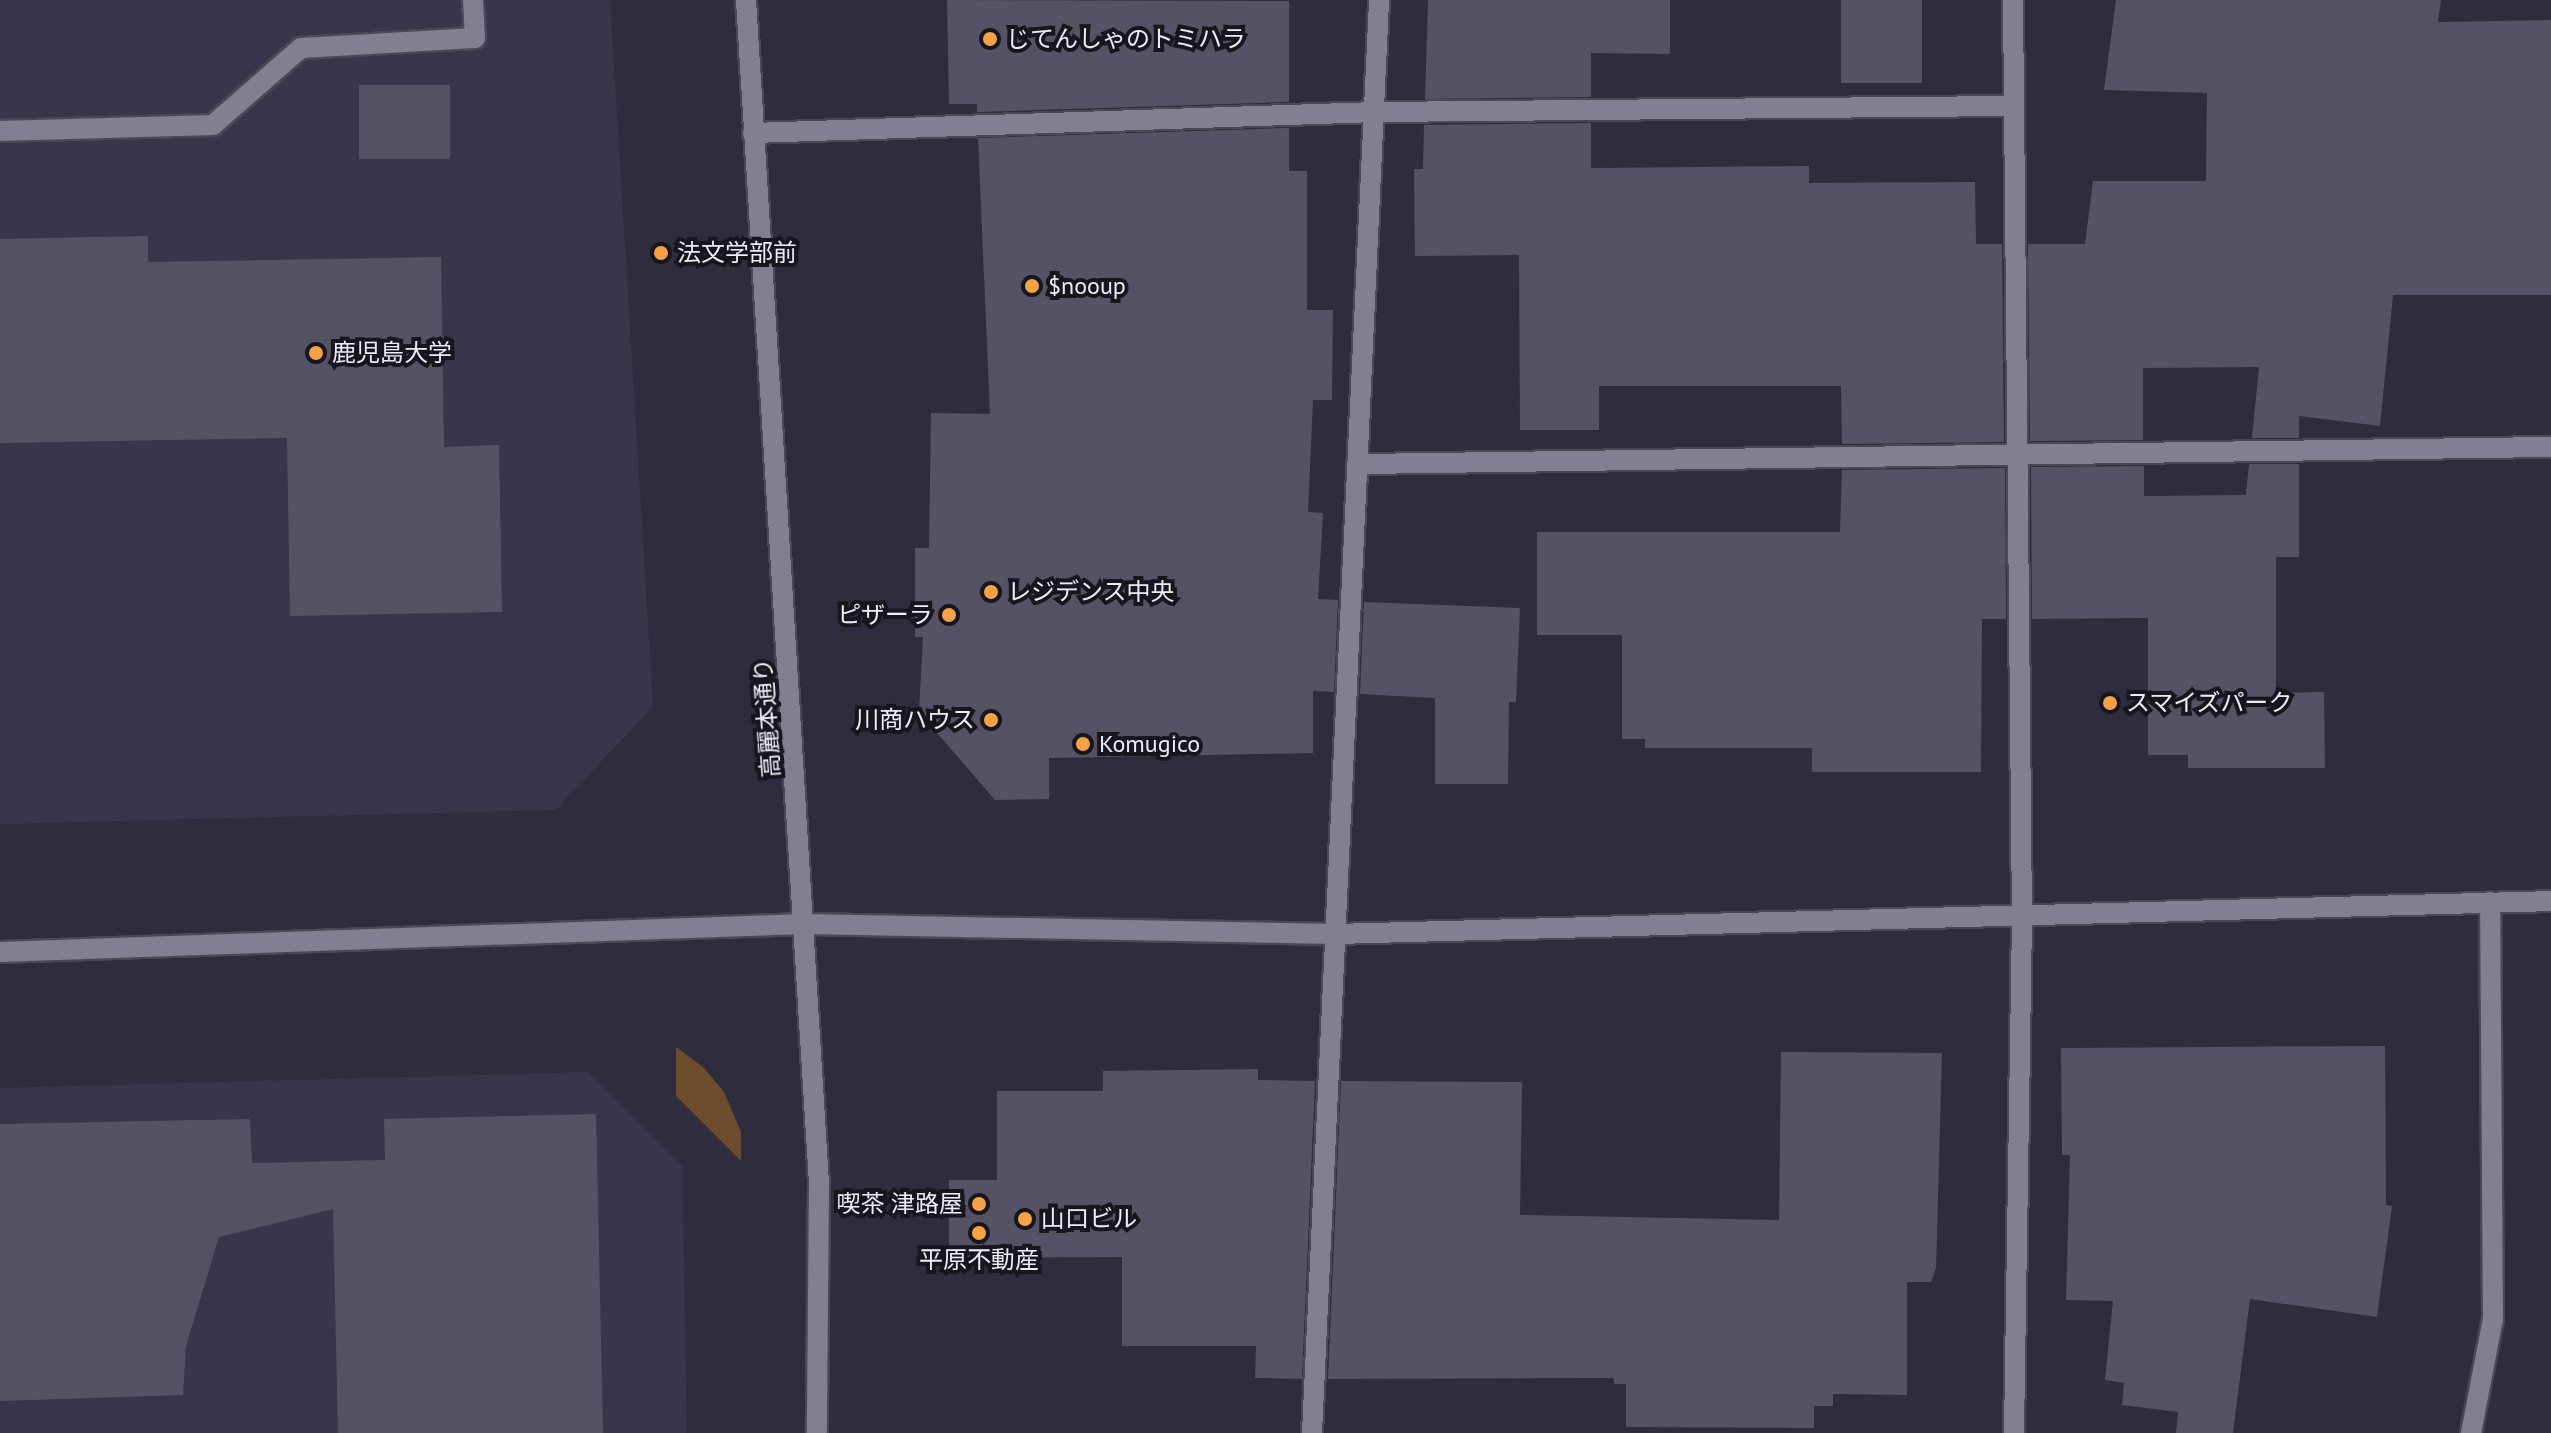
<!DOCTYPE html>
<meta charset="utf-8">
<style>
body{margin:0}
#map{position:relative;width:2551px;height:1433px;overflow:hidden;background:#2f2d3d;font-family:"PT Sans","Noto Sans JP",sans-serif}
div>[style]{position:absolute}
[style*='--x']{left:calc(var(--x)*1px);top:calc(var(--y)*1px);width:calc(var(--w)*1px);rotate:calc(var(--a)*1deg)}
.built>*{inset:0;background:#39364c}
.green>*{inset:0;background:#6d4d2d}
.building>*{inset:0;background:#555265;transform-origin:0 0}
.roads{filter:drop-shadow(2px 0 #4a4856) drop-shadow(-2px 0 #4a4856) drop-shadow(0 2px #4a4856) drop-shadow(0 -2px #4a4856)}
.service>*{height:20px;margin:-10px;padding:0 10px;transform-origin:10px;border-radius:10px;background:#817f92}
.minor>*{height:20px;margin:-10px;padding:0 10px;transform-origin:10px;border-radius:10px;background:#817f92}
.tertiary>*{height:20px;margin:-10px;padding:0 10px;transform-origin:10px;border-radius:10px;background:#817f92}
.dots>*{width:22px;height:22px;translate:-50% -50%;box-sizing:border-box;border:4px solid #17161e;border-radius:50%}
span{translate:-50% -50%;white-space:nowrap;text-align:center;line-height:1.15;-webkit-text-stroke:8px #17161e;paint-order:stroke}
.poi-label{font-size:24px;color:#ecebf6}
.left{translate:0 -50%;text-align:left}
.right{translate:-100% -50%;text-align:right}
.street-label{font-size:24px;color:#ecebf6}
</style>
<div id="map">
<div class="built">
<div style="clip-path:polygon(0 0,610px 0,653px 706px,556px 810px,0 824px)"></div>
<div style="clip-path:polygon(589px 1072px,682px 1165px,687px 1433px,0 1433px,0 1088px)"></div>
</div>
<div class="green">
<div style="clip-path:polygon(676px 1047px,703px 1067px,724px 1092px,741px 1132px,741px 1161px,676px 1096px)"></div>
</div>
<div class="building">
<div style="clip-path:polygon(947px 0,1289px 1px,1289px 102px,977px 112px,977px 104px,949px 104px)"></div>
<div style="clip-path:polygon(1428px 0,1670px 0,1670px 54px,1591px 53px,1591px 97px,1425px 99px)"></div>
<div style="left:1841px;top:0;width:81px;height:83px"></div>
<div style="clip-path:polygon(2116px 0,2441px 0,2438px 22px,2551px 20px,2551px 295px,2393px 295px,2380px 426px,2299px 416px,2299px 438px,2252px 438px,2259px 367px,2143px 368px,2143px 440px,2030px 441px,2028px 244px,2085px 244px,2093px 181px,2206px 181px,2207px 93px,2104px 90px)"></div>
<div style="left:359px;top:85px;width:91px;height:74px"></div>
<div style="clip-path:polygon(1591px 123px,1591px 168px,1809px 166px,1809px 183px,1975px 182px,1976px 244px,2002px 244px,2004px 442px,1842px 444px,1841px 386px,1599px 386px,1599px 430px,1520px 430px,1519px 255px,1415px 256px,1414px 169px,1423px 169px,1424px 125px)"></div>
<div style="clip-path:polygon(1289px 128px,1289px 171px,1307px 171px,1307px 310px,1333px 310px,1332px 400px,1313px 400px,1308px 512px,1323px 513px,1318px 599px,1338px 600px,1334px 692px,1313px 691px,1313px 753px,1049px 758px,1049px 799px,995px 800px,919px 712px,923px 637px,915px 637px,915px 548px,929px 548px,931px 413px,990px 414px,978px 138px)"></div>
<div style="clip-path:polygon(148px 236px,148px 262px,441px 257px,444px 447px,499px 445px,502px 612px,290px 616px,287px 438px,0 443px,0 239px)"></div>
<div style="clip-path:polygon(2249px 464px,2299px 464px,2299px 557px,2276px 557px,2276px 693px,2324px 692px,2325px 768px,2188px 768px,2188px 755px,2148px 755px,2148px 618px,2032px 619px,2031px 467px,2144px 466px,2144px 496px,2246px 495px)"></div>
<div style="clip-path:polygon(2005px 468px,2006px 619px,1982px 619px,1981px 772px,1812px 772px,1812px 748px,1645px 748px,1645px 739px,1622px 739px,1622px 635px,1537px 635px,1537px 532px,1840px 532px,1842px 470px)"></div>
<div style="clip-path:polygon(1364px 602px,1520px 608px,1516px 702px,1509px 702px,1508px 784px,1435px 784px,1435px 698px,1360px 694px)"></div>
<div style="clip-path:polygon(2385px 1046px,2386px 1205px,2392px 1206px,2377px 1317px,2250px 1299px,2233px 1433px,2176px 1433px,2178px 1412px,2122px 1405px,2124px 1383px,2105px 1380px,2113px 1301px,2066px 1300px,2070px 1155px,2062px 1155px,2061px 1048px)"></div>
<div style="clip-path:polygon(1781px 1052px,1942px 1053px,1936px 1268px,1931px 1282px,1907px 1282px,1907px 1395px,1833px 1394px,1833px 1406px,1814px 1406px,1814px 1428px,1626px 1427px,1626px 1384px,1614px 1384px,1614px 1378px,1328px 1379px,1341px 1081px,1522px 1082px,1520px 1215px,1779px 1220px)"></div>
<div style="clip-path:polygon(1258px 1069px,1258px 1080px,1315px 1081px,1302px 1379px,1255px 1378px,1256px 1346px,1122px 1346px,1122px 1257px,949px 1258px,949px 1180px,997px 1180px,997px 1091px,1103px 1091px,1103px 1071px)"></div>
<div style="clip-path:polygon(596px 1114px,603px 1433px,338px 1433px,333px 1209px,219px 1237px,186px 1346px,183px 1395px,0 1401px,0 1124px,250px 1119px,252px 1163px,385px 1160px,384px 1119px)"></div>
</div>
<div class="roads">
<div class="service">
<div style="--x:0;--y:131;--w:213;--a:-1.6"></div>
<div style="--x:213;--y:125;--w:117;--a:-41.2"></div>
<div style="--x:301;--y:48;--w:174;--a:-3.3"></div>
<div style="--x:475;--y:38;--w:38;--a:-93"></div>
<div style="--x:2471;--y:1433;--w:116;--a:-79.1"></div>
<div style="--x:2493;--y:1319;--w:417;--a:-90.4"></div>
</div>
<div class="minor">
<div style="--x:2013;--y:0;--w:916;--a:89.44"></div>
<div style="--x:753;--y:133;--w:622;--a:-1.93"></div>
<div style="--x:1375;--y:112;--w:639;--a:-0.54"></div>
<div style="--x:1361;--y:464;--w:1190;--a:-0.82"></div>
<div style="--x:1312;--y:1433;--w:1435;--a:-87.32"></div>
</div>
<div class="tertiary">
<div style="--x:746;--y:0;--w:1186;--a:86.47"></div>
<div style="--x:819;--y:1184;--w:249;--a:90.5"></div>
<div style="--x:0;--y:952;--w:805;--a:-1.99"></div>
<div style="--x:805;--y:924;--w:530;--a:1.08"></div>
<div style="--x:1335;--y:934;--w:1216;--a:-1.55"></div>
<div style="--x:2014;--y:1433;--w:517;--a:-89.11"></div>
</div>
</div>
<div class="dots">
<div style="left:990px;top:39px;background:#f5a246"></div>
<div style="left:661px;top:253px;background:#f5a246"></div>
<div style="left:1032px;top:286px;background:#f5a246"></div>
<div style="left:316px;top:353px;background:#f5a246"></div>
<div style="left:991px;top:592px;background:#f5a246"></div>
<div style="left:949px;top:615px;background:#f5a246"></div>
<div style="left:2110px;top:703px;background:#f5a246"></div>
<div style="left:991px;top:720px;background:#f5a246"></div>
<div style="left:1083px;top:744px;background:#f5a246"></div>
<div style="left:979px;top:1204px;background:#f5a246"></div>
<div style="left:1025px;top:1219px;background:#f5a246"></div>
<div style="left:979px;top:1233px;background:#f5a246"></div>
</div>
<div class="poi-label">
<span class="left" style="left:1006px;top:39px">じてんしゃのトミハラ</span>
<span class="left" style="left:677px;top:253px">法文学部前</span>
<span class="left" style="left:1048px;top:286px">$nooup</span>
<span class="left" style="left:332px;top:353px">鹿児島大学</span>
<span class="left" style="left:1007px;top:592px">レジデンス中央</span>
<span class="right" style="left:933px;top:615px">ピザーラ</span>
<span class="left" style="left:2126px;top:703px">スマイズパーク</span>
<span class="right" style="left:975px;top:720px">川商ハウス</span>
<span class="left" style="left:1099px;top:744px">Komugico</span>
<span class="right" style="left:963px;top:1204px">喫茶 津路屋</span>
<span class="left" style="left:1041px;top:1219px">山口ビル</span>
<span style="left:979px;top:1260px">平原不動産</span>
</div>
<div class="street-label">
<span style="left:767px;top:718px;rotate:-94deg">高麗本通り</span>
</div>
</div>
